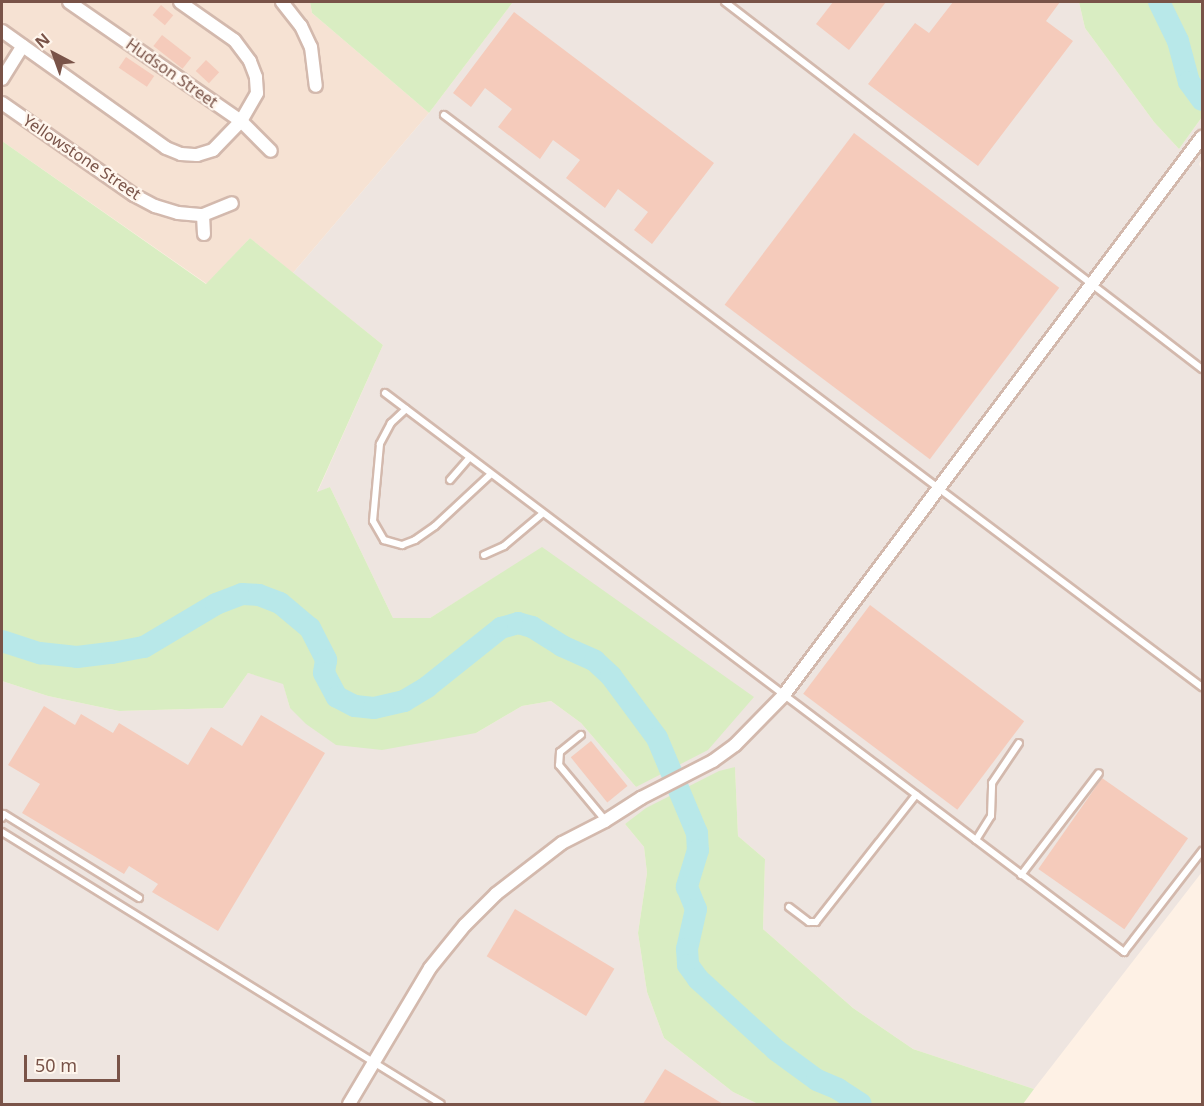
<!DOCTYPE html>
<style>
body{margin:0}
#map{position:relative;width:1204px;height:1106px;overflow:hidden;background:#fef1e5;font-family:"Noto Sans",sans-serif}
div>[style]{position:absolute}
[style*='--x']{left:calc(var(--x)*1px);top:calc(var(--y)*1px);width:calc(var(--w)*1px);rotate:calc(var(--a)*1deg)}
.residential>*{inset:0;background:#f6e2d3}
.industrial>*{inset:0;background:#eee5e0}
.green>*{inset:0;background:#d9edc2}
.river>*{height:22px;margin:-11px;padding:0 11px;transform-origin:11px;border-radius:11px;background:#b8e8e9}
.building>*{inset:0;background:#f5cbbb;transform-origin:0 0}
.roads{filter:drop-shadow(2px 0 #d3b9ad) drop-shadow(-2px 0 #d3b9ad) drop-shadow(0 2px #d3b9ad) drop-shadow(0 -2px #d3b9ad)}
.service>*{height:6px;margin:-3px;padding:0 3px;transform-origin:3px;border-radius:3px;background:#fff}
.minor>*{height:12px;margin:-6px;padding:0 6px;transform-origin:6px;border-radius:6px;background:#fff}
span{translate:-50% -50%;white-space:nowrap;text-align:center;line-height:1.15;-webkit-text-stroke:4.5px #fff6ed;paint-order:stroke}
.street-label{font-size:16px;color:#795348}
.frame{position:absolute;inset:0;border:3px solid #795348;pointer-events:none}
.north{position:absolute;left:24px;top:24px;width:60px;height:60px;-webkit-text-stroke:4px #fff6ed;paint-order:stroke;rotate:319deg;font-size:16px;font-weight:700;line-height:24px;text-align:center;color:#795348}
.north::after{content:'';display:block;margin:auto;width:21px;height:27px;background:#795348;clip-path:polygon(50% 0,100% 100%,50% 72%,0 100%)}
.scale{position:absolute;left:24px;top:1055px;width:96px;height:27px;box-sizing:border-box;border:3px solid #795348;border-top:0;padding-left:8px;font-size:18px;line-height:21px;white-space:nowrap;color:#795348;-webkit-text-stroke:4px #fff6ed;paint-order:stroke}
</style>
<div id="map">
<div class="residential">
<div style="clip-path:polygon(2px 2px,310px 2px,312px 13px,429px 113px,293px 273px,250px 238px,207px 284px,2px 141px)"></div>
</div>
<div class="industrial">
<div style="clip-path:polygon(513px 2px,1079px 2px,1085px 28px,1154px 122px,1179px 149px,1202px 117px,1202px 159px,1199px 164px,1202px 170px,1202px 872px,1034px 1089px,913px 1049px,853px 1008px,763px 929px,765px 859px,738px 836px,735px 767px,625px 824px,644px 847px,647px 873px,638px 933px,647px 992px,664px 1038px,733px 1092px,758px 1104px,2px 1104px,2px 681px,48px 696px,119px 711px,223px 708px,248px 673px,283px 683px,290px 708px,476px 733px,522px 706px,551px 701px,581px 723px,636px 787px,753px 697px,542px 548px,430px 618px,393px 618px,330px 487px,317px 493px,383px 345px,293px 273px,429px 113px)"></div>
</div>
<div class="green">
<div style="clip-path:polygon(310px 2px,513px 2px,429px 113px,312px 13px)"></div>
<div style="clip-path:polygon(1079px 2px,1200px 2px,1202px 12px,1202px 117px,1179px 149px,1154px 122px,1085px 28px)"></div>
<div style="clip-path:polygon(2px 141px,206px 284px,250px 238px,383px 345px,317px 492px,330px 487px,393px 618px,430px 618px,542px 547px,754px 697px,708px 750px,636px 787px,581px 723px,551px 701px,522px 706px,476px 733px,382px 750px,336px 745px,306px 724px,290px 708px,283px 684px,248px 673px,223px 708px,119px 711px,48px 696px,2px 681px)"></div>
<div style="clip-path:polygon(735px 767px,738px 836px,765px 859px,763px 929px,853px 1008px,913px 1049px,1034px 1089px,1023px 1104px,758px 1104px,733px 1092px,664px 1038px,647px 992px,638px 933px,647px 873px,644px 847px,625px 824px,646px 808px,719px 771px)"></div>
</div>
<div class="river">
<div style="--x:1159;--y:2;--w:43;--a:64"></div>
<div style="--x:1178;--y:41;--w:42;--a:75"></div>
<div style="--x:1189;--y:82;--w:22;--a:54"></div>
<div style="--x:2;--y:641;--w:40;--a:18"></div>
<div style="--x:40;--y:653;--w:37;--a:6"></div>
<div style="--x:77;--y:657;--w:35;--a:-7"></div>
<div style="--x:112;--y:653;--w:33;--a:-11"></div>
<div style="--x:144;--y:647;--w:84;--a:-30.8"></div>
<div style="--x:216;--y:604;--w:28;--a:-21"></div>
<div style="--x:242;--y:594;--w:17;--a:3"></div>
<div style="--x:259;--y:595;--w:22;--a:21"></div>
<div style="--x:280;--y:603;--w:39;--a:40"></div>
<div style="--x:310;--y:628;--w:36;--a:63"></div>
<div style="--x:326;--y:660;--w:13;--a:99"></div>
<div style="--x:324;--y:673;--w:27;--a:62"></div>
<div style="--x:337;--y:697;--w:20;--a:27"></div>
<div style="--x:355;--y:706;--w:19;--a:6"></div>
<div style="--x:374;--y:708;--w:31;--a:-13"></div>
<div style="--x:404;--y:701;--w:27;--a:-31"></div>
<div style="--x:427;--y:687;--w:95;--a:-38.6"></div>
<div style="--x:501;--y:628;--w:18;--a:-16"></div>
<div style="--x:518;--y:623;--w:15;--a:16"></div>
<div style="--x:532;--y:627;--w:36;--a:32"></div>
<div style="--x:562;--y:646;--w:36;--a:24"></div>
<div style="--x:595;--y:661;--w:22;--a:43"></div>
<div style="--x:611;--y:676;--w:77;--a:53.4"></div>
<div style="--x:657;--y:738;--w:103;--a:67.2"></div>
<div style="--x:697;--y:833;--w:17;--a:87"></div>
<div style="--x:698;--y:850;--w:39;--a:107"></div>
<div style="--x:687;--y:887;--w:24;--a:68"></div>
<div style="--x:696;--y:909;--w:41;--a:102.7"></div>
<div style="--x:687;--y:949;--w:16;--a:86"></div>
<div style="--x:688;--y:965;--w:17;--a:54"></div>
<div style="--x:698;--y:979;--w:105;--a:42.3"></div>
<div style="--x:776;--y:1050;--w:51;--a:36.2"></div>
<div style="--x:817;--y:1080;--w:23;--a:23"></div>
<div style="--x:838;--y:1089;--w:27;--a:33"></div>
</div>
<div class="building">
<div style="clip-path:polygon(833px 2px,886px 2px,849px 50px,816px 24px)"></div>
<div style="clip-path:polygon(953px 2px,1060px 2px,1046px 21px,1073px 41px,978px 166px,868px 84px,915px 23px,929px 33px)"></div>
<div style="left:161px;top:5px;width:16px;height:13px;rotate:40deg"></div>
<div style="clip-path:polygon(514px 12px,714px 163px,652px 244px,634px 230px,648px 212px,618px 189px,605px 208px,566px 178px,580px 160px,553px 140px,540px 159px,498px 127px,512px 109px,485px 88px,471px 107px,453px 93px)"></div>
<div style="left:162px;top:35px;width:37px;height:14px;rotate:38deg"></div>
<div style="left:126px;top:57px;width:34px;height:13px;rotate:34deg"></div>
<div style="left:206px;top:60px;width:18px;height:15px;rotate:43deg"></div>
<div style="left:854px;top:133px;width:257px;height:215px;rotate:37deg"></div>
<div style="left:870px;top:605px;width:193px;height:111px;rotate:37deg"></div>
<div style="clip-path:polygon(44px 706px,75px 725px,81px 714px,113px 733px,119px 723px,188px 765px,211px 727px,242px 746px,261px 715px,325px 753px,218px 931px,152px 892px,158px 884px,129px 866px,124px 874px,22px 813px,40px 784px,8px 765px)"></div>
<div style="left:591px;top:741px;width:58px;height:26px;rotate:51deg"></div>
<div style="left:1102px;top:778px;width:105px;height:111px;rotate:35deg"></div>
<div style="left:515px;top:909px;width:116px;height:55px;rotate:31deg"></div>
<div style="clip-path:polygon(665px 1069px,723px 1104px,643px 1104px)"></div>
</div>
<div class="roads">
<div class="service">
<div style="--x:725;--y:2;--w:602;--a:37.57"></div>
<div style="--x:444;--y:115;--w:950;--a:37.04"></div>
<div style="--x:385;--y:393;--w:927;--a:37.1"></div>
<div style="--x:1124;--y:952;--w:128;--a:-52.3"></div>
<div style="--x:406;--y:409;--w:21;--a:137"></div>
<div style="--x:391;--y:423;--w:24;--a:118"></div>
<div style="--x:380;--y:444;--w:77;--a:95.2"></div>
<div style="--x:373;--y:521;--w:22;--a:60"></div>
<div style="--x:384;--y:540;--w:19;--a:16"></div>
<div style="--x:402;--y:545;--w:14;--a:-21"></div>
<div style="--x:415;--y:540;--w:24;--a:-35"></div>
<div style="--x:435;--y:526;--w:76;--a:-42.9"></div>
<div style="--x:450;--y:480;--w:29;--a:-49"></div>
<div style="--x:484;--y:555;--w:22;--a:-24"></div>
<div style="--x:504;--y:546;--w:50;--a:-40.1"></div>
<div style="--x:581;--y:735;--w:27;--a:141"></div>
<div style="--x:560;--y:752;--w:13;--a:94"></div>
<div style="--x:559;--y:765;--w:72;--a:50.1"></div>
<div style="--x:2;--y:818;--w:4;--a:-63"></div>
<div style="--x:4;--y:814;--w:159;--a:31.9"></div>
<div style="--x:2;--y:832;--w:516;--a:31.78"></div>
<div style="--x:976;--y:840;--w:28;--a:-58"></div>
<div style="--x:991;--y:816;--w:33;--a:-88"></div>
<div style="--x:992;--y:783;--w:48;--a:-56"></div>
<div style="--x:1021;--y:875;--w:128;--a:-52.6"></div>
<div style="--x:789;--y:907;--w:25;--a:37"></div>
<div style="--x:809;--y:922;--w:7;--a:0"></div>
<div style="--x:816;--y:922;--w:162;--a:-51.8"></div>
</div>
<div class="minor">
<div style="--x:69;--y:2;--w:209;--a:34.7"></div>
<div style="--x:241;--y:121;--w:42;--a:45"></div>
<div style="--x:282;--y:2;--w:31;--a:52"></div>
<div style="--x:301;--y:26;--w:23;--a:65"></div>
<div style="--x:311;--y:47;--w:39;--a:83"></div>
<div style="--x:2;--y:31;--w:201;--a:35.5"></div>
<div style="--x:166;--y:148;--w:16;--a:22"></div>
<div style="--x:181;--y:154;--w:16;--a:4"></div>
<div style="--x:197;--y:155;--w:17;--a:-17"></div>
<div style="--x:213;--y:150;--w:40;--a:-46"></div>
<div style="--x:241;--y:121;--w:32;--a:-60"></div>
<div style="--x:257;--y:93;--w:16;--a:-94"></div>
<div style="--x:256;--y:77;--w:17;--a:-111"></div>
<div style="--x:250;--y:61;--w:26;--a:-127"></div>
<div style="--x:234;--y:40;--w:66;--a:-144.9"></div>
<div style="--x:2;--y:79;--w:39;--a:-58"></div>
<div style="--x:2;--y:103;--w:161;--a:34.9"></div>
<div style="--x:134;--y:195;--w:24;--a:28"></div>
<div style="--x:155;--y:206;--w:24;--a:17"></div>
<div style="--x:178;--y:213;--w:25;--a:5"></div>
<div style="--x:203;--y:215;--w:31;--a:-22"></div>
<div style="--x:203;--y:215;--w:19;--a:87"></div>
<div style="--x:349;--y:1104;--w:158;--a:-59.2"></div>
<div style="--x:430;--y:968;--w:55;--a:-50.9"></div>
<div style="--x:465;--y:925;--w:44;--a:-45"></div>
<div style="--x:496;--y:894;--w:83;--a:-37.7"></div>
<div style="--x:562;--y:843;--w:48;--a:-27.1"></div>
<div style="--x:605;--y:821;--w:43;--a:-32.6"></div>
<div style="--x:641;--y:798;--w:81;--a:-27.2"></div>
<div style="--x:713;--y:761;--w:27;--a:-36"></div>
<div style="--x:735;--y:745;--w:69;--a:-45.6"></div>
<div style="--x:783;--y:696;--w:699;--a:-53.15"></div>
</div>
</div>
<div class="street-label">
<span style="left:172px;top:73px;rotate:35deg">Hudson Street</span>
<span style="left:82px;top:157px;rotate:34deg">Yellowstone Street</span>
</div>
<div class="frame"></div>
<div class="north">N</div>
<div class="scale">50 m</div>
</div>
